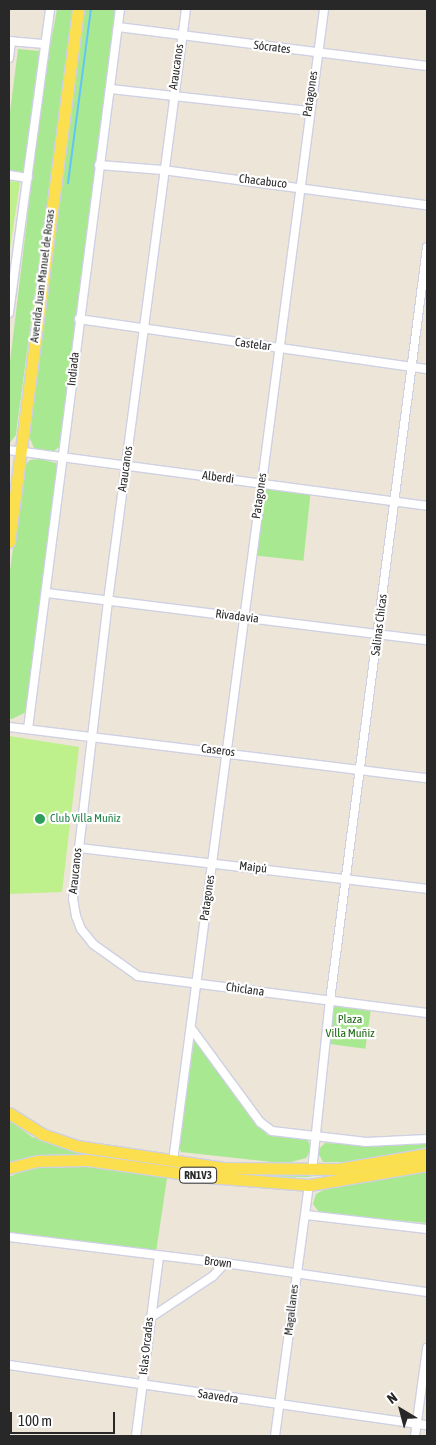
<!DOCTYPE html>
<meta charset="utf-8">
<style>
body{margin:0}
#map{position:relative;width:436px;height:1445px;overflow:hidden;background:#ece5d8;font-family:"Asap Condensed",sans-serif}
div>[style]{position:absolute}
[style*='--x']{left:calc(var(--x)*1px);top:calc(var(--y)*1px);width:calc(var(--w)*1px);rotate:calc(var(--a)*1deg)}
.green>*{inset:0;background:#a8e890;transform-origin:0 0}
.pitch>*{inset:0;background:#bef08b}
.stream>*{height:2px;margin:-1px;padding:0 1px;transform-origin:1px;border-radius:1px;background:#62c5f8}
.roads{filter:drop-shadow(1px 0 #ced0e3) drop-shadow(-1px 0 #ced0e3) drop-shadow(0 1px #ced0e3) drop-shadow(0 -1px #ced0e3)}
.street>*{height:8px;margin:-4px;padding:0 4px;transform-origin:4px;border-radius:4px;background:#fff}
.primary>*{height:11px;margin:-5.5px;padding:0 5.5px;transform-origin:5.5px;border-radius:5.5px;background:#fbdf4f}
.dots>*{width:14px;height:14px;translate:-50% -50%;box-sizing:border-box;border:2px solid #fff;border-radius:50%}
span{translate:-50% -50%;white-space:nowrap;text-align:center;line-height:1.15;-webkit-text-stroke:4.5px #fff;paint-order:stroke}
.shield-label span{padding:1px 4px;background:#fff;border:1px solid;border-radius:4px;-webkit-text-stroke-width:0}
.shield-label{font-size:11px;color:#282828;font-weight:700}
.street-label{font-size:12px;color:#282828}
.leisure-label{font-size:12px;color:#27864d}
.left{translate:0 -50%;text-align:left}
.park-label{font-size:12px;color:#1f6a14}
.frame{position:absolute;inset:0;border:10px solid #282828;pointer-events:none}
.north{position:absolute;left:376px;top:1385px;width:50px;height:50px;-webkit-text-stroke:4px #fff;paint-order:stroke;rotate:323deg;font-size:14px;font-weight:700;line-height:20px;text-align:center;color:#282828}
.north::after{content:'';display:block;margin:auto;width:18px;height:22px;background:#282828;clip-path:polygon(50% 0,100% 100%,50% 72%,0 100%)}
.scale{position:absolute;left:10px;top:1412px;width:105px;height:22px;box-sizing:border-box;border:2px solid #282828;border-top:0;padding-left:6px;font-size:15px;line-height:18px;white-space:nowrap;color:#282828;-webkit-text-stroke:4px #fff;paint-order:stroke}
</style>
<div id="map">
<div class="green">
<div style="clip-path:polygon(57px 9px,73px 9px,17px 426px,16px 435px,9px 444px,9px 370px,44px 80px)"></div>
<div style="clip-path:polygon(82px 9px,115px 9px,61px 445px,53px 452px,34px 448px,29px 436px)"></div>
<div style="clip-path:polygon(18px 49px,39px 51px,23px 174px,9px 172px,9px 120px)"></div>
<div style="clip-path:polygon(40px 459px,56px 463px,60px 469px,26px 712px,12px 719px,9px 718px,9px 578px,24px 466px,30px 460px)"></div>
<div style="left:263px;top:486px;width:48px;height:70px;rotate:6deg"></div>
<div style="left:334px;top:1006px;width:37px;height:38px;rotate:8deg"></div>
<div style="clip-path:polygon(194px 1042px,198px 1042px,267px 1135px,307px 1140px,312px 1147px,306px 1158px,291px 1162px,272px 1162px,181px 1152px,179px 1146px)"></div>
<div style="clip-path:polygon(9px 1120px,32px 1137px,67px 1148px,241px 1173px,311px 1174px,427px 1161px,307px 1177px,236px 1176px,106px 1159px,9px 1164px)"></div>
<div style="clip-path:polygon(427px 1142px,427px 1147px,358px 1162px,323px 1162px,317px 1151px,325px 1143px,358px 1145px)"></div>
<div style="clip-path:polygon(89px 1166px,167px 1178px,156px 1252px,9px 1233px,9px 1177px,31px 1167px)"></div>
<div style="clip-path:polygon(427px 1172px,427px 1223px,330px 1214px,319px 1212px,313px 1204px,316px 1194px,329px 1187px)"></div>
</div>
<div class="pitch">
<div style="clip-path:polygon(9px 181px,20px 182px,9px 255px)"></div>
<div style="clip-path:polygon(9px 736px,79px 747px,62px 892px,9px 894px)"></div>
</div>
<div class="stream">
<div style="--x:68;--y:183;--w:176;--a:-82.5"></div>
</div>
<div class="roads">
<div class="street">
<div style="--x:186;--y:9;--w:597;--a:97.51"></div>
<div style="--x:108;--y:601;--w:300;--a:96.7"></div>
<div style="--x:73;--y:899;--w:17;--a:80"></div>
<div style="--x:76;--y:916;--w:14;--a:69"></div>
<div style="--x:81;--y:929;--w:19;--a:51"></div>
<div style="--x:93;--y:944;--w:55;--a:35.4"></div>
<div style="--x:138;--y:976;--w:291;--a:7.3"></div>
<div style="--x:118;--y:27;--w:311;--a:7.2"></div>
<div style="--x:9;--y:41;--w:36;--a:5"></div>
<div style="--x:9;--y:58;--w:17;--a:-83"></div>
<div style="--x:110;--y:89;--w:200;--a:6.3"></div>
<div style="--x:99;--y:165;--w:64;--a:4.5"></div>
<div style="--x:163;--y:170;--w:266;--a:7.6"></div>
<div style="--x:9;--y:175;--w:19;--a:9"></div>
<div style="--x:9;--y:313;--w:307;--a:-82.3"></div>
<div style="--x:79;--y:319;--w:352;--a:8.2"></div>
<div style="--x:9;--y:450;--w:422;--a:7.6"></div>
<div style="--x:47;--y:593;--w:383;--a:7.1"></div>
<div style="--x:9;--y:727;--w:421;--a:7"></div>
<div style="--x:28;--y:729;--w:726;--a:-82.72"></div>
<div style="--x:79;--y:848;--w:350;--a:6.7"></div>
<div style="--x:191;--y:1028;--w:117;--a:53.7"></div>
<div style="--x:260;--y:1122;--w:15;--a:37"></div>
<div style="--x:272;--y:1131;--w:95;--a:6.7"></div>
<div style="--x:366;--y:1142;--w:61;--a:-2.8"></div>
<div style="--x:173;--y:1161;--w:1162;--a:-82.53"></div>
<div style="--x:312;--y:1171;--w:171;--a:-84"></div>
<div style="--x:330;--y:1001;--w:760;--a:-82.67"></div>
<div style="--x:306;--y:1215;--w:122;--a:6.6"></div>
<div style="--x:9;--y:1237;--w:218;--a:6.9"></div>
<div style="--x:225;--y:1263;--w:204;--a:8.2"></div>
<div style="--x:150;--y:1318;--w:76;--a:-33.7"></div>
<div style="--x:213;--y:1276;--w:18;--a:-47"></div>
<div style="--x:9;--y:1365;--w:422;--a:8.2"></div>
<div style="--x:136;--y:1436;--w:181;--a:-82.7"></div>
<div style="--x:275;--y:1436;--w:253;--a:-82.3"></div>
<div style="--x:415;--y:1436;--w:89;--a:-82.2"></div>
</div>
<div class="primary">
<div style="--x:9;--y:542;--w:537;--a:-82.62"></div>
<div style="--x:9;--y:1113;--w:39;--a:32"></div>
<div style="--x:42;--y:1134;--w:37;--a:19"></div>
<div style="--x:77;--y:1146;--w:150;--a:8.5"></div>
<div style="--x:225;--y:1168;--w:113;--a:0.5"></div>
<div style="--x:338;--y:1169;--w:90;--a:-9.6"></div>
<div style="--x:9;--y:1168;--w:29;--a:-14"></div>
<div style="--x:37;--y:1161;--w:50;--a:-1.1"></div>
<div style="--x:87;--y:1160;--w:122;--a:8"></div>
<div style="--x:208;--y:1177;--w:101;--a:4.5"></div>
<div style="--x:309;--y:1185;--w:120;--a:-9.6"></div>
</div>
</div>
<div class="dots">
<div style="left:40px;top:819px;background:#2e9e5b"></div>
</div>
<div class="shield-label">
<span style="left:198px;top:1175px">RN1V3</span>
</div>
<div class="street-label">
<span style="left:272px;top:48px;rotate:7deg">Sócrates</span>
<span style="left:177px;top:67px;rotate:-82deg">Araucanos</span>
<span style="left:311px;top:94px;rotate:-82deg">Patagones</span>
<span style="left:263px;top:182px;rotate:7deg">Chacabuco</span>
<span style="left:43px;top:276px;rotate:-83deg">Avenida Juan Manuel de Rosas</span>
<span style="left:253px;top:345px;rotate:7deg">Castelar</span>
<span style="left:74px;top:369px;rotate:-84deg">Indiada</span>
<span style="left:126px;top:469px;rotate:-82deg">Araucanos</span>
<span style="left:218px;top:478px;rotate:7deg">Alberdi</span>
<span style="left:260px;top:496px;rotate:-82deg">Patagones</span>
<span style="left:237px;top:617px;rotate:7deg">Rivadavia</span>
<span style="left:380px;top:625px;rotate:-83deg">Salinas Chicas</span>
<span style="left:218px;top:751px;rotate:7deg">Caseros</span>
<span style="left:253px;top:868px;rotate:7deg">Maipú</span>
<span style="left:76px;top:871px;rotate:-84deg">Araucanos</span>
<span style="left:208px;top:898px;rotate:-82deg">Patagones</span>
<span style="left:245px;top:990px;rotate:8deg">Chiclana</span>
<span style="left:218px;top:1263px;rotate:7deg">Brown</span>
<span style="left:292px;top:1310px;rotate:-83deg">Magallanes</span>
<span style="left:147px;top:1346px;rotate:-84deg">Islas Orcadas</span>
<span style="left:218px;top:1397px;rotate:8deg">Saavedra</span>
</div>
<div class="leisure-label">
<span class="left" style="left:50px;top:819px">Club Villa Muñiz</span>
</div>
<div class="park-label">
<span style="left:350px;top:1027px">Plaza<br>Villa Muñiz</span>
</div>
<div class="frame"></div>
<div class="north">N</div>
<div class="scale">100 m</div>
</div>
